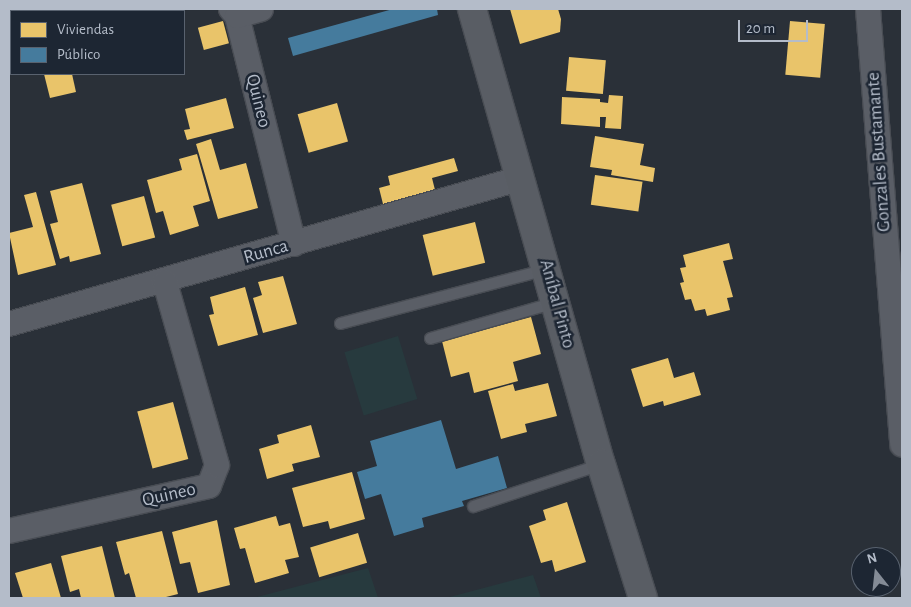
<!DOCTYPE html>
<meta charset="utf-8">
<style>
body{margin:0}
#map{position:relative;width:911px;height:607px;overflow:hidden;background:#2a3038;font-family:"Alegreya Sans",sans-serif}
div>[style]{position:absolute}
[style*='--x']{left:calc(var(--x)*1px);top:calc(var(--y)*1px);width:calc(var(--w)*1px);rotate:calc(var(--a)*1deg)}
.green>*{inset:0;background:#273a3e;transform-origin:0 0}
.homes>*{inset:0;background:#e9c46a;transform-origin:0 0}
.public>*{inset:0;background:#457b9d}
.roads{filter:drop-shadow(1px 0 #484c53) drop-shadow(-1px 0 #484c53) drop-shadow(0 1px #484c53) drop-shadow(0 -1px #484c53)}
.lane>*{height:11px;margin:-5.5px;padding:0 5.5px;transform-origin:5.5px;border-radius:5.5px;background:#5a5e66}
.street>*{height:24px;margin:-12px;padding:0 12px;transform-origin:12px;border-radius:12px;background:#5a5e66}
.secondary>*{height:28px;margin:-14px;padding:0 14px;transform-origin:14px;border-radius:14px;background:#595d64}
span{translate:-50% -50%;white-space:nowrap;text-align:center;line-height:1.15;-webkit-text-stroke:5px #1d2633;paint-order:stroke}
.street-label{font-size:19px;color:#b4bcc9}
.frame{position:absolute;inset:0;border:10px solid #b4bcc9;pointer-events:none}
.legend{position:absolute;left:10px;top:10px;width:175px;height:65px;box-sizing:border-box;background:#1d2633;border:1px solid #59626f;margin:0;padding:6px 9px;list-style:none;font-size:15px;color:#b4bcc9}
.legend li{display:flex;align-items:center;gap:10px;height:25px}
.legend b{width:25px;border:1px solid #59626f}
.north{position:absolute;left:851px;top:547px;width:50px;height:50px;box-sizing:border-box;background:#1d2633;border:1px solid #59626f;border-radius:50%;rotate:344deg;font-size:14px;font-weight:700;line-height:20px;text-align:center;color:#b4bcc9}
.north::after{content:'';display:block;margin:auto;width:18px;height:22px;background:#848b96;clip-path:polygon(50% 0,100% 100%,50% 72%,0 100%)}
.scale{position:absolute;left:738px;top:20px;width:70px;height:22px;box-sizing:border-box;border:2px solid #b4bcc9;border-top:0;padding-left:6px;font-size:15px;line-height:18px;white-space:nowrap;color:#b4bcc9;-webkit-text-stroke:4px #1d2633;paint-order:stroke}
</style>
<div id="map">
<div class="green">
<div style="clip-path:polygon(40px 9px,150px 9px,39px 11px)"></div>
<div style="left:398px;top:336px;width:66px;height:56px;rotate:73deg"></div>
<div style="clip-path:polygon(368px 568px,378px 598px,253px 598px)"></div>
<div style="clip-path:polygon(533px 575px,541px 598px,446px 598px)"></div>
</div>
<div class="homes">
<div style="clip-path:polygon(510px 9px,558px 9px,561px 19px,560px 32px,520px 44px)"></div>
<div style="left:223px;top:21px;width:23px;height:26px;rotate:75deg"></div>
<div style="left:790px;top:21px;width:35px;height:54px;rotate:5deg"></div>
<div style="left:569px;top:57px;width:37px;height:34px;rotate:5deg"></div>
<div style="clip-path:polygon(44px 74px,72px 74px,76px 92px,50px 98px)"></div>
<div style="clip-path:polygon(609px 95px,623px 96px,621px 129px,605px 128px,606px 117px,600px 117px,600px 127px,561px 124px,562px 97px,600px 99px,600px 102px,608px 103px)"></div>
<div style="clip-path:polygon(226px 98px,234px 128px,187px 140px,184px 130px,190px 129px,185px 109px)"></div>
<div style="left:337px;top:103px;width:40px;height:41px;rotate:74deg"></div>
<div style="clip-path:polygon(595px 136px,644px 144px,640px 165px,655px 168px,653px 182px,611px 175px,612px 170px,590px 167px)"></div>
<div style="clip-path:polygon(211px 139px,220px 170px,246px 163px,258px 208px,218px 219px,196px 144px)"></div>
<div style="clip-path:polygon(197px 154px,210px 201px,193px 206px,199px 226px,170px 235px,163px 211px,156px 213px,147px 180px,182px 170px,179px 159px)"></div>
<div style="clip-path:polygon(454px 158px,458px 171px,432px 178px,436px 194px,384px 208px,379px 188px,390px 185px,388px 176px)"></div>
<div style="left:595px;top:175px;width:48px;height:30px;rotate:8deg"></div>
<div style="clip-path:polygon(82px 183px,101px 254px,70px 262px,69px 256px,60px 259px,50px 224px,58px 222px,50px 191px)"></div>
<div style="clip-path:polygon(36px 192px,56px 265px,18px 275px,9px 233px,33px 227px,24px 195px)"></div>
<div style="left:144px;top:196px;width:43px;height:34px;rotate:75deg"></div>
<div style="left:475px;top:222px;width:42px;height:54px;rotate:76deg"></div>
<div style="clip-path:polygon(729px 243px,733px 259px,723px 261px,733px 297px,727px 298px,730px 310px,707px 316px,705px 309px,695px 311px,691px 299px,685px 300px,680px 283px,684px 282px,680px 268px,686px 267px,683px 255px)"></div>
<div style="clip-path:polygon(283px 276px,297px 324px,263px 333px,253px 298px,262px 295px,258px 282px)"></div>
<div style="clip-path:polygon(245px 287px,258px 335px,218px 346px,209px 315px,214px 314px,210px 297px)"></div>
<div style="clip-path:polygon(531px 317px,541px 354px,513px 362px,518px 381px,474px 393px,469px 372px,451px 377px,442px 341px)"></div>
<div style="clip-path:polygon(668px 358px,674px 378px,694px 372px,701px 395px,664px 406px,663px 401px,643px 407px,631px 369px)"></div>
<div style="clip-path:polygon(548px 383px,557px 416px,525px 424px,527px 432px,501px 439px,488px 391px,513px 384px,515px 391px)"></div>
<div style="left:173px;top:402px;width:59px;height:37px;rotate:75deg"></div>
<div style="clip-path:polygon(311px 425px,320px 457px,292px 464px,294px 471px,267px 479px,259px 449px,279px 443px,277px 435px)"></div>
<div style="clip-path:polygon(352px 472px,365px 519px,330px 529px,328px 521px,303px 527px,292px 488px)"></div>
<div style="clip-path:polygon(567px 502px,586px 562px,555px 572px,552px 560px,541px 563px,529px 526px,546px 520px,543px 510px)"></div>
<div style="clip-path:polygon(276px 516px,279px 526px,290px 523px,299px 557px,285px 560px,289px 573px,255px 583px,245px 548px,240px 549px,234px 528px)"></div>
<div style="clip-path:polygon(217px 520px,230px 585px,198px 593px,190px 562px,180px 564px,172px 532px)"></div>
<div style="clip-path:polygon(162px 531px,178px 594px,162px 598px,136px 598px,129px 573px,125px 575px,116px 542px)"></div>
<div style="left:358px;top:533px;width:31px;height:50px;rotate:73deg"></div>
<div style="clip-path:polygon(102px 546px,115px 598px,81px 598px,79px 589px,70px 592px,61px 556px)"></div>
<div style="clip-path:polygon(51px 563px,61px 598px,23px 598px,15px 573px)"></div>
</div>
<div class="public">
<div style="clip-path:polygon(393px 9px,437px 9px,438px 15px,293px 56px,288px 38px)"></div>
<div style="clip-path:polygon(441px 420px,456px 469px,498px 456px,507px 488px,462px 501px,464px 506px,422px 518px,424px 527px,394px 536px,381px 494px,365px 499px,357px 472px,377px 466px,370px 441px)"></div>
</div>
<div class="roads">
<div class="lane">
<div style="--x:340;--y:323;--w:213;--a:-14.7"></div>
<div style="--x:430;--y:338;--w:130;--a:-16.1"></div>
<div style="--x:473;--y:506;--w:135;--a:-18.2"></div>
</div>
<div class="street">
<div style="--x:231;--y:9;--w:9;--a:49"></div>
<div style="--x:237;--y:16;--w:235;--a:76"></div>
<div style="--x:868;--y:9;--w:437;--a:85.5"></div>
<div style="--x:30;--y:11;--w:2;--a:-63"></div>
<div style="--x:237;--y:16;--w:25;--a:-16"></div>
<div style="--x:9;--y:47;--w:2;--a:-27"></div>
<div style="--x:9;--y:324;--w:533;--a:-15.89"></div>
<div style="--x:9;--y:531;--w:205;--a:-12.7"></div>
<div style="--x:209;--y:486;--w:22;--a:-69"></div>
<div style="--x:217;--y:465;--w:190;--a:-105.9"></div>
</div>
<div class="secondary">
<div style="--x:472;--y:9;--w:473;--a:74.2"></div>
<div style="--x:601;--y:464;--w:140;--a:72.6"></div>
</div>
</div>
<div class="street-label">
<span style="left:258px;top:101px;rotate:76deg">Quineo</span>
<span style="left:879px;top:152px;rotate:-94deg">Gonzales Bustamante</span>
<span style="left:266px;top:252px;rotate:-16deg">Runca</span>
<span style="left:557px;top:304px;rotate:75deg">Aníbal Pinto</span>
<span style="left:169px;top:495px;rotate:-13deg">Quineo</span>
</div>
<div class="frame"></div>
<ul class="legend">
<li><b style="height:14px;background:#e9c46a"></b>Viviendas</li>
<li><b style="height:14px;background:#457b9d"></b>Público</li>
</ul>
<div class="north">N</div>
<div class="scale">20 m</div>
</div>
